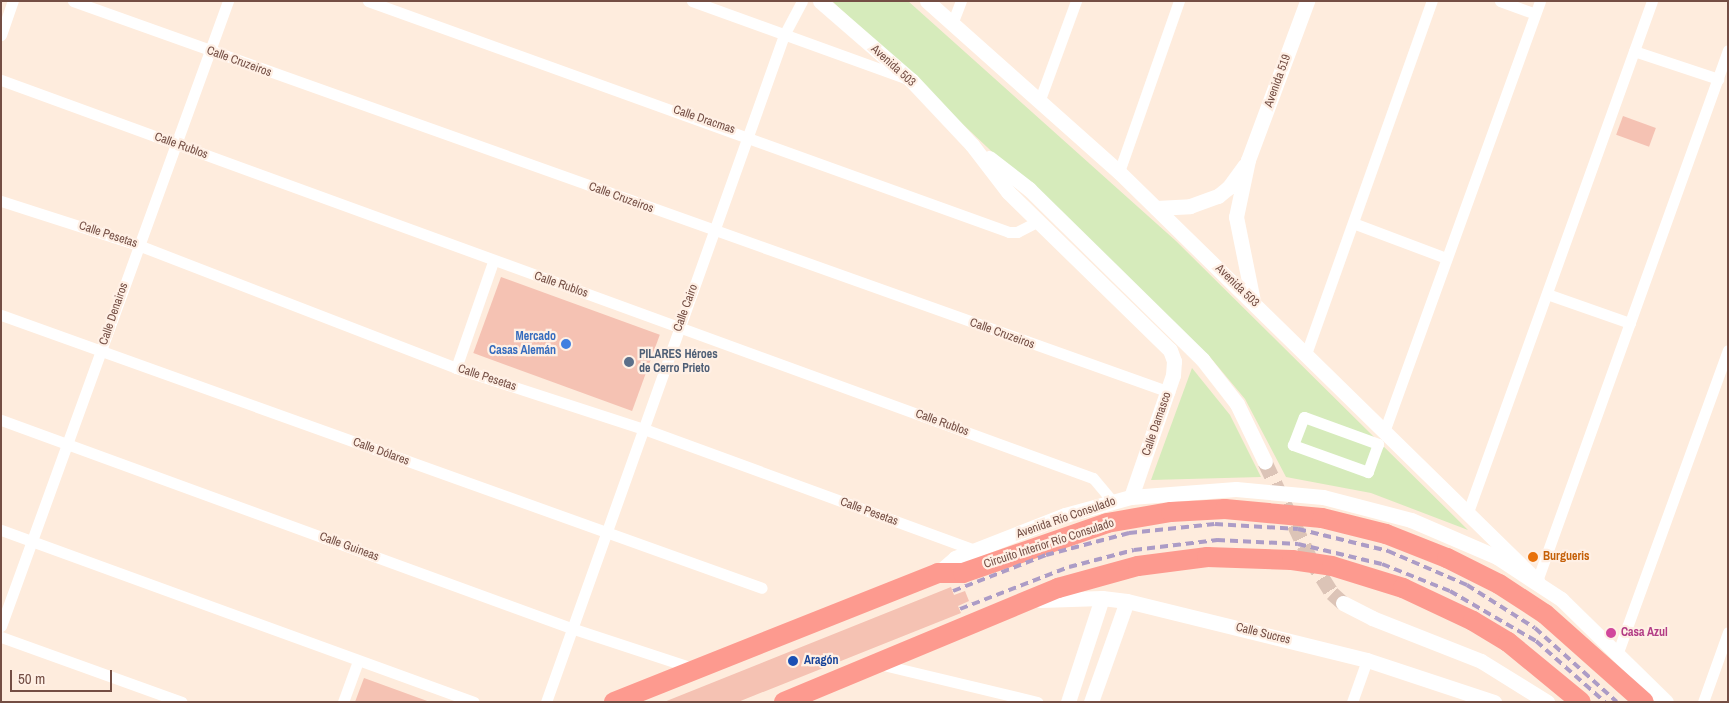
<!DOCTYPE html>
<meta charset="utf-8">
<style>
body{margin:0}
#map{position:relative;width:1729px;height:703px;overflow:hidden;background:#feecdd;font-family:"Archivo Narrow",sans-serif}
div>[style]{position:absolute}
[style*='--x']{left:calc(var(--x)*1px);top:calc(var(--y)*1px);width:calc(var(--w)*1px);rotate:calc(var(--a)*1deg)}
.green>*{inset:0;background:#d6ebbb}
.building>*{inset:0;background:#f5c2b3;transform-origin:0 0}
.secondary-tunnel>*{height:15px;margin-top:-7.5px;transform-origin:0;background:repeating-linear-gradient(90deg,#dcc4b7 0 15px,transparent 0 23px)}
.street>*{height:11px;margin:-5.5px;padding:0 5.5px;transform-origin:5.5px;border-radius:5.5px;background:#fff}
.secondary>*{height:15px;margin:-7.5px;padding:0 7.5px;transform-origin:7.5px;border-radius:7.5px;background:#fff}
.highway>*{height:20px;margin:-10px;padding:0 10px;transform-origin:10px;border-radius:10px;background:#fd9a8f}
.rail>*{height:4px;margin-top:-2px;transform-origin:0;background:repeating-linear-gradient(90deg,#ac9cc6 0 8px,transparent 0 13px)}
.dots>*{width:14px;height:14px;translate:-50% -50%;box-sizing:border-box;border:2px solid #fff0e5;border-radius:50%}
span{translate:-50% -50%;white-space:nowrap;text-align:center;line-height:1.15;-webkit-text-stroke:4.5px #fff0e5;paint-order:stroke}
.street-label{font-size:12px;color:#744e44}
.shop-label{font-size:12px;color:#366cbe;font-weight:700}
.right{translate:-100% -50%;text-align:right}
.service-label{font-size:12px;color:#4e5e75;font-weight:700}
.left{translate:0 -50%;text-align:left}
.food-label{font-size:12px;color:#c56008;font-weight:700}
.hotel-label{font-size:12px;color:#b23c85;font-weight:700}
.transit-label{font-size:12px;color:#164399;font-weight:700}
.frame{position:absolute;inset:0;border:2px solid #744e44;pointer-events:none}
.scale{position:absolute;left:10px;top:670px;width:102px;height:22px;box-sizing:border-box;border:2px solid #744e44;border-top:0;padding-left:6px;font-size:15px;line-height:18px;white-space:nowrap;color:#744e44;-webkit-text-stroke:4px #fff0e5;paint-order:stroke}
</style>
<div id="map">
<div class="green">
<div style="clip-path:polygon(832px 1px,908px 1px,1176px 241px,1468px 530px,1371px 493px,1286px 477px,1245px 399px,1210px 357px)"></div>
<div style="clip-path:polygon(1192px 368px,1230px 415px,1261px 477px,1151px 480px)"></div>
</div>
<div class="building">
<div style="left:1623px;top:116px;width:35px;height:20px;rotate:20deg"></div>
<div style="left:501px;top:277px;width:169px;height:81px;rotate:20deg"></div>
<div style="clip-path:polygon(951px 587px,954px 595px,965px 591px,969px 601px,958px 606px,961px 613px,738px 702px,664px 702px)"></div>
<div style="clip-path:polygon(364px 678px,430px 702px,355px 702px)"></div>
</div>
<div class="secondary-tunnel">
<div style="--x:1265;--y:462;--w:106;--a:64.9"></div>
<div style="--x:1310;--y:558;--w:41;--a:57.8"></div>
<div style="--x:1332;--y:593;--w:15;--a:42"></div>
</div>
<div class="street">
<div style="--x:73;--y:1;--w:1164;--a:19.63"></div>
<div style="--x:368;--y:1;--w:681;--a:19.82"></div>
<div style="--x:1009;--y:232;--w:8;--a:0"></div>
<div style="--x:1017;--y:232;--w:25;--a:-27"></div>
<div style="--x:692;--y:1;--w:229;--a:19.9"></div>
<div style="--x:1500;--y:1;--w:37;--a:20"></div>
<div style="--x:952;--y:24;--w:25;--a:-69"></div>
<div style="--x:1;--y:35;--w:36;--a:-71"></div>
<div style="--x:1634;--y:51;--w:89;--a:18.4"></div>
<div style="--x:1;--y:80;--w:1162;--a:20.03"></div>
<div style="--x:1093;--y:478;--w:30;--a:50"></div>
<div style="--x:1039;--y:102;--w:108;--a:-69.9"></div>
<div style="--x:1119;--y:172;--w:181;--a:-70.7"></div>
<div style="--x:1;--y:201;--w:144;--a:17.8"></div>
<div style="--x:138;--y:245;--w:341;--a:21.1"></div>
<div style="--x:456;--y:368;--w:198;--a:18"></div>
<div style="--x:644;--y:429;--w:352;--a:20.1"></div>
<div style="--x:1353;--y:223;--w:99;--a:20.6"></div>
<div style="--x:1547;--y:294;--w:88;--a:19.3"></div>
<div style="--x:1;--y:315;--w:808;--a:19.73"></div>
<div style="--x:1306;--y:354;--w:375;--a:-70.4"></div>
<div style="--x:456;--y:368;--w:112;--a:-70.8"></div>
<div style="--x:1304;--y:417;--w:79;--a:20"></div>
<div style="--x:1378;--y:444;--w:30;--a:110"></div>
<div style="--x:1368;--y:472;--w:80;--a:-160.2"></div>
<div style="--x:1293;--y:445;--w:30;--a:-69"></div>
<div style="--x:1;--y:420;--w:607;--a:20.05"></div>
<div style="--x:571;--y:628;--w:132;--a:18.2"></div>
<div style="--x:1384;--y:432;--w:458;--a:-70.1"></div>
<div style="--x:1468;--y:512;--w:543;--a:-70.2"></div>
<div style="--x:1;--y:530;--w:503;--a:19.98"></div>
<div style="--x:1537;--y:581;--w:564;--a:-70.22"></div>
<div style="--x:1;--y:626;--w:665;--a:-70.04"></div>
<div style="--x:1;--y:637;--w:192;--a:19.8"></div>
<div style="--x:1618;--y:652;--w:321;--a:-70"></div>
<div style="--x:879;--y:664;--w:163;--a:13.5"></div>
<div style="--x:343;--y:702;--w:44;--a:-69.9"></div>
<div style="--x:546;--y:702;--w:708;--a:-70.36"></div>
<div style="--x:784;--y:35;--w:38;--a:-62"></div>
<div style="--x:1352;--y:702;--w:45;--a:-70.3"></div>
<div style="--x:1703;--y:702;--w:74;--a:-70.3"></div>
</div>
<div class="secondary">
<div style="--x:820;--y:1;--w:121;--a:41"></div>
<div style="--x:911;--y:80;--w:89;--a:46.8"></div>
<div style="--x:972;--y:145;--w:59;--a:52.5"></div>
<div style="--x:1008;--y:192;--w:226;--a:44.3"></div>
<div style="--x:1170;--y:350;--w:12;--a:70"></div>
<div style="--x:1174;--y:361;--w:14;--a:94"></div>
<div style="--x:1173;--y:375;--w:129;--a:109"></div>
<div style="--x:927;--y:1;--w:257;--a:41.7"></div>
<div style="--x:1119;--y:172;--w:585;--a:44.38"></div>
<div style="--x:989;--y:158;--w:51;--a:37.8"></div>
<div style="--x:1029;--y:189;--w:243;--a:44.5"></div>
<div style="--x:1202;--y:359;--w:57;--a:52.1"></div>
<div style="--x:1237;--y:404;--w:64;--a:64.2"></div>
<div style="--x:1156;--y:208;--w:34;--a:-3"></div>
<div style="--x:1190;--y:206;--w:30;--a:-20"></div>
<div style="--x:1218;--y:196;--w:14;--a:-39"></div>
<div style="--x:1229;--y:187;--w:27;--a:-54"></div>
<div style="--x:1253;--y:301;--w:86;--a:-101.4"></div>
<div style="--x:1236;--y:217;--w:58;--a:-78.1"></div>
<div style="--x:1248;--y:160;--w:170;--a:-69.6"></div>
<div style="--x:938;--y:573;--w:23;--a:-41"></div>
<div style="--x:955;--y:558;--w:118;--a:-21.4"></div>
<div style="--x:1065;--y:515;--w:68;--a:-15.3"></div>
<div style="--x:1131;--y:497;--w:105;--a:-4.4"></div>
<div style="--x:1236;--y:489;--w:87;--a:5.3"></div>
<div style="--x:1323;--y:497;--w:91;--a:14.6"></div>
<div style="--x:1411;--y:520;--w:94;--a:23.3"></div>
<div style="--x:1497;--y:557;--w:77;--a:33.3"></div>
<div style="--x:1561;--y:599;--w:147;--a:44.4"></div>
<div style="--x:1040;--y:600;--w:62;--a:-1.8"></div>
<div style="--x:1102;--y:598;--w:25;--a:7"></div>
<div style="--x:1127;--y:601;--w:247;--a:13.8"></div>
<div style="--x:1367;--y:660;--w:134;--a:18.3"></div>
<div style="--x:1343;--y:603;--w:33;--a:27"></div>
<div style="--x:1372;--y:618;--w:117;--a:21.5"></div>
<div style="--x:1481;--y:661;--w:78;--a:31.8"></div>
<div style="--x:1068;--y:702;--w:109;--a:-71.9"></div>
<div style="--x:1091;--y:702;--w:107;--a:-70.4"></div>
</div>
<div class="highway">
<div style="--x:614;--y:702;--w:349;--a:-21.7"></div>
<div style="--x:938;--y:573;--w:25;--a:0"></div>
<div style="--x:963;--y:573;--w:152;--a:-19.1"></div>
<div style="--x:1107;--y:523;--w:65;--a:-9.8"></div>
<div style="--x:1171;--y:512;--w:54;--a:-3.2"></div>
<div style="--x:1225;--y:509;--w:97;--a:5.3"></div>
<div style="--x:1322;--y:518;--w:66;--a:14"></div>
<div style="--x:1386;--y:534;--w:66;--a:21.5"></div>
<div style="--x:1447;--y:558;--w:58;--a:26.6"></div>
<div style="--x:1499;--y:584;--w:55;--a:33.1"></div>
<div style="--x:1545;--y:614;--w:132;--a:41.6"></div>
<div style="--x:784;--y:702;--w:297;--a:-22.6"></div>
<div style="--x:1058;--y:588;--w:83;--a:-15.4"></div>
<div style="--x:1138;--y:566;--w:70;--a:-7.4"></div>
<div style="--x:1207;--y:557;--w:85;--a:2"></div>
<div style="--x:1292;--y:560;--w:40;--a:8.5"></div>
<div style="--x:1332;--y:566;--w:74;--a:17.2"></div>
<div style="--x:1403;--y:588;--w:77;--a:25.2"></div>
<div style="--x:1473;--y:621;--w:41;--a:31"></div>
<div style="--x:1508;--y:642;--w:94;--a:39.4"></div>
</div>
<div class="rail">
<div style="--x:953;--y:591;--w:100;--a:-21.2"></div>
<div style="--x:1046;--y:555;--w:86;--a:-14.8"></div>
<div style="--x:1129;--y:533;--w:86;--a:-6"></div>
<div style="--x:1215;--y:524;--w:83;--a:3.4"></div>
<div style="--x:1298;--y:529;--w:93;--a:13.7"></div>
<div style="--x:1388;--y:551;--w:86;--a:23.3"></div>
<div style="--x:1467;--y:585;--w:80;--a:32.3"></div>
<div style="--x:1535;--y:628;--w:110;--a:42.1"></div>
<div style="--x:960;--y:609;--w:117;--a:-21.1"></div>
<div style="--x:1069;--y:567;--w:67;--a:-14.7"></div>
<div style="--x:1134;--y:550;--w:84;--a:-6.9"></div>
<div style="--x:1217;--y:540;--w:81;--a:2.8"></div>
<div style="--x:1298;--y:544;--w:86;--a:13.4"></div>
<div style="--x:1382;--y:564;--w:73;--a:21.7"></div>
<div style="--x:1450;--y:591;--w:99;--a:30.2"></div>
<div style="--x:1536;--y:641;--w:92;--a:41.5"></div>
</div>
<div class="dots">
<div style="left:566px;top:344px;background:#3f7fe0"></div>
<div style="left:629px;top:362px;background:#5c6f8a"></div>
<div style="left:1533px;top:557px;background:#e8710a"></div>
<div style="left:1611px;top:633px;background:#d1479c"></div>
<div style="left:793px;top:661px;background:#1a4fb4"></div>
</div>
<div class="street-label">
<span style="left:239px;top:62px;rotate:20deg">Calle Cruzeiros</span>
<span style="left:893px;top:66px;rotate:42deg">Avenida 503</span>
<span style="left:1278px;top:81px;rotate:-70deg">Avenida 519</span>
<span style="left:704px;top:120px;rotate:19deg">Calle Dracmas</span>
<span style="left:181px;top:146px;rotate:20deg">Calle Rublos</span>
<span style="left:621px;top:198px;rotate:20deg">Calle Cruzeiros</span>
<span style="left:108px;top:235px;rotate:18deg">Calle Pesetas</span>
<span style="left:561px;top:285px;rotate:19deg">Calle Rublos</span>
<span style="left:1237px;top:286px;rotate:44deg">Avenida 503</span>
<span style="left:686px;top:308px;rotate:-70deg">Calle Cairo</span>
<span style="left:114px;top:314px;rotate:-71deg">Calle Denairos</span>
<span style="left:1002px;top:334px;rotate:20deg">Calle Cruzeiros</span>
<span style="left:487px;top:378px;rotate:18deg">Calle Pesetas</span>
<span style="left:942px;top:423px;rotate:20deg">Calle Rublos</span>
<span style="left:1157px;top:424px;rotate:-71deg">Calle Damasco</span>
<span style="left:381px;top:452px;rotate:20deg">Calle Dólares</span>
<span style="left:869px;top:512px;rotate:20deg">Calle Pesetas</span>
<span style="left:1066px;top:518px;rotate:-19deg">Avenida Río Consulado</span>
<span style="left:1049px;top:544px;rotate:-18deg">Circuito Interior Río Consulado</span>
<span style="left:349px;top:547px;rotate:20deg">Calle Guineas</span>
<span style="left:1263px;top:634px;rotate:14deg">Calle Sucres</span>
</div>
<div class="shop-label">
<span class="right" style="left:556px;top:344px">Mercado<br>Casas Alemán</span>
</div>
<div class="service-label">
<span class="left" style="left:639px;top:362px">PILARES Héroes<br>de Cerro Prieto</span>
</div>
<div class="food-label">
<span class="left" style="left:1543px;top:557px">Burgueris</span>
</div>
<div class="hotel-label">
<span class="left" style="left:1621px;top:633px">Casa Azul</span>
</div>
<div class="transit-label">
<span class="left" style="left:804px;top:661px">Aragón</span>
</div>
<div class="frame"></div>
<div class="scale">50 m</div>
</div>
